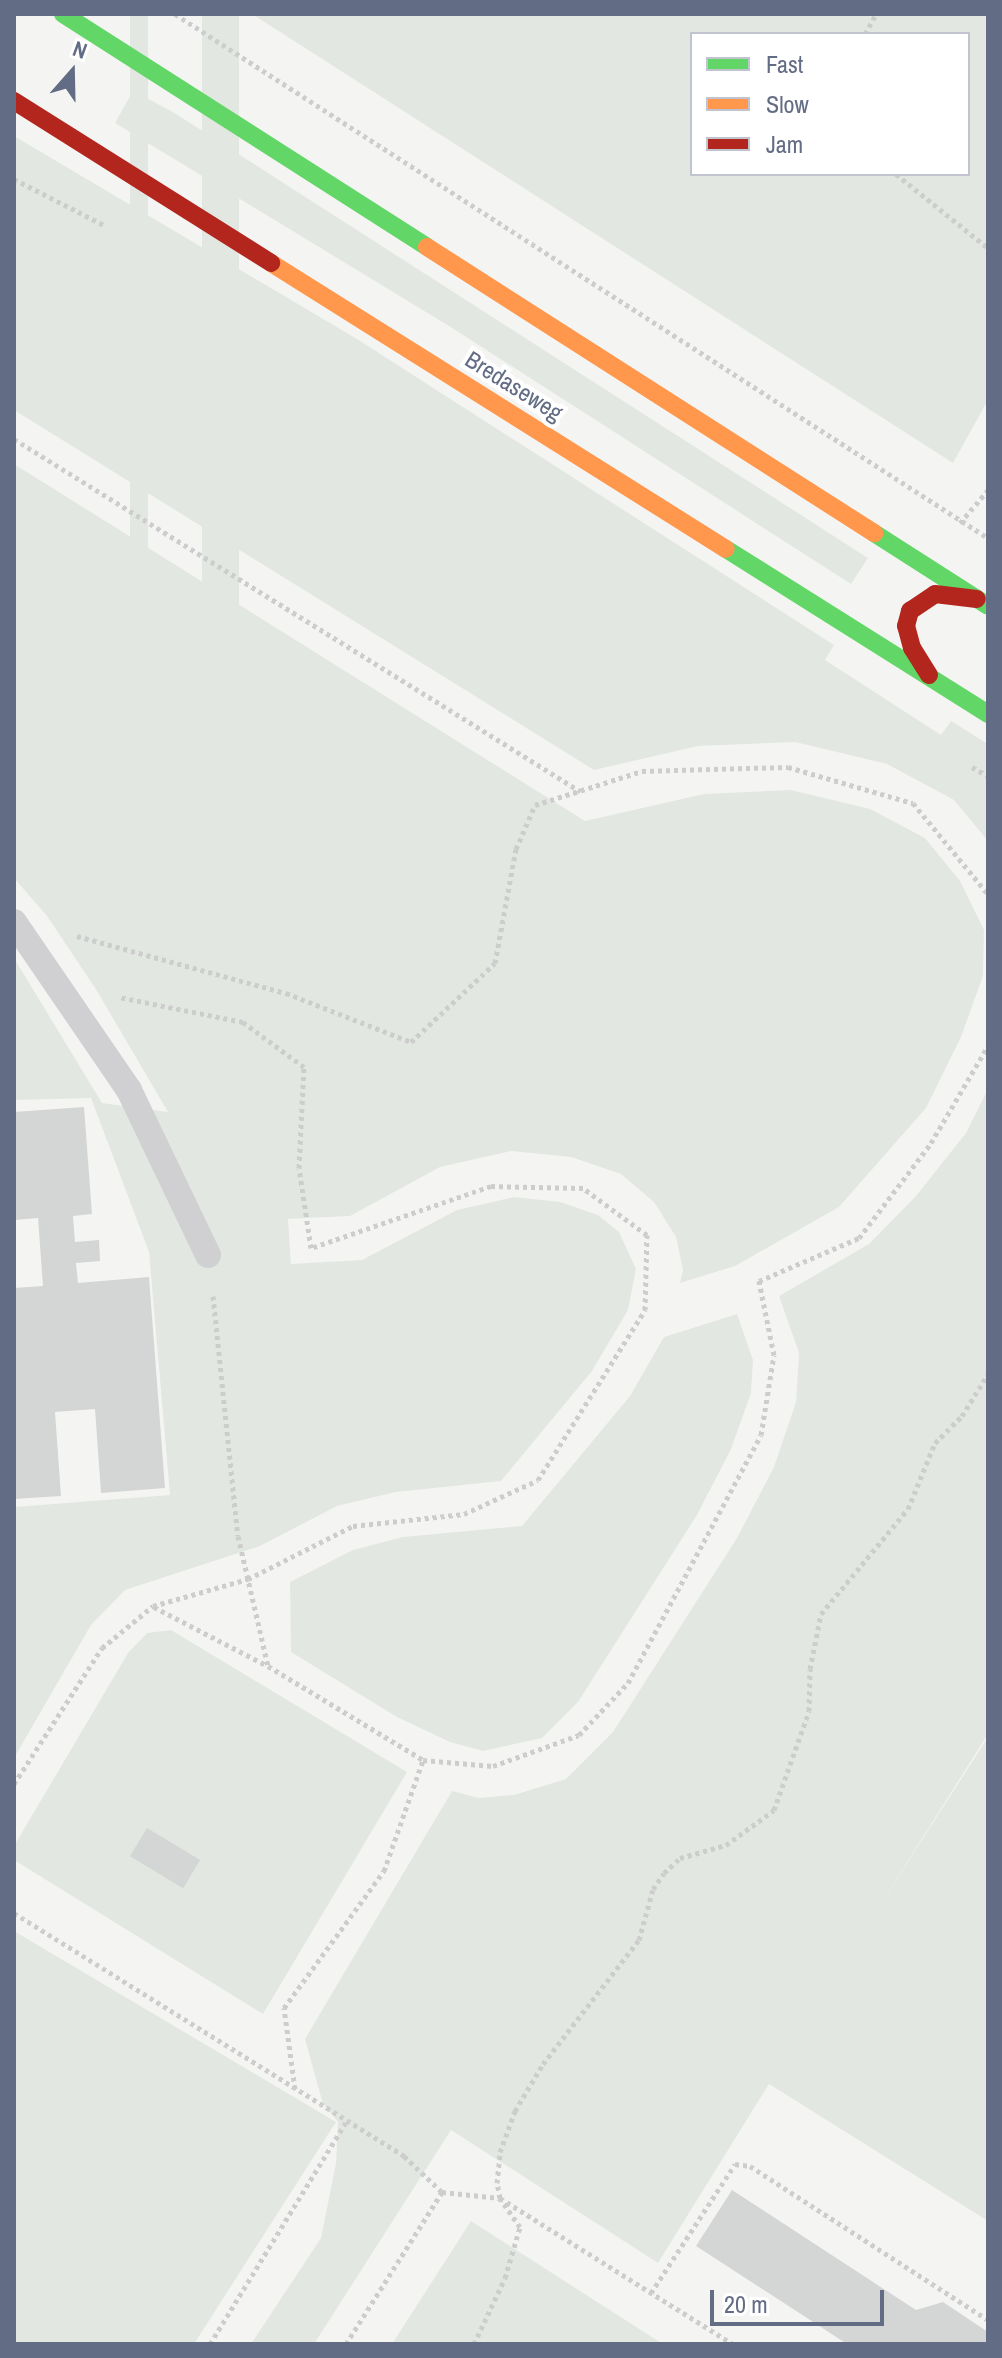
<!DOCTYPE html>
<style>
body{margin:0}
#map{position:relative;width:1002px;height:2358px;overflow:hidden;background:#f4f5f3;font-family:"Archivo Narrow",sans-serif}
div>[style]{position:absolute}
[style*='--x']{left:calc(var(--x)*1px);top:calc(var(--y)*1px);width:calc(var(--w)*1px);rotate:calc(var(--a)*1deg)}
.green>*{inset:0;background:#e2e8e1;transform-origin:0 0}
.building>*{inset:0;background:#d4d5d5;transform-origin:0 0}
.path>*{height:5px;margin-top:-2.5px;transform-origin:0;background:repeating-linear-gradient(90deg,#cdcdce 0 4px,transparent 0 8px)}
.lane>*{height:26px;margin:-13px;padding:0 13px;transform-origin:13px;border-radius:13px;background:#d0d0d2}
.fast>*{height:18px;margin:-9px;padding:0 9px;transform-origin:9px;border-radius:9px;background:#63d668}
.slow>*{height:18px;margin:-9px;padding:0 9px;transform-origin:9px;border-radius:9px;background:#ff974d}
.jam>*{height:18px;margin:-9px;padding:0 9px;transform-origin:9px;border-radius:9px;background:#b3261e}
span{translate:-50% -50%;white-space:nowrap;text-align:center;line-height:1.15;-webkit-text-stroke:8px #fff;paint-order:stroke}
.street-label{font-size:24px;color:#636c85}
.frame{position:absolute;inset:0;border:16px solid #636c85;pointer-events:none}
.legend{position:absolute;left:690px;top:32px;width:280px;height:144px;box-sizing:border-box;background:#fff;border:2px solid #c1c4ce;margin:0;padding:10px 14px;list-style:none;font-size:24px;color:#636c85}
.legend li{display:flex;align-items:center;gap:16px;height:40px}
.legend b{width:40px;border:2px solid #c1c4ce}
.north{position:absolute;left:32px;top:32px;width:80px;height:80px;-webkit-text-stroke:6px #fff;paint-order:stroke;rotate:20deg;font-size:22px;font-weight:700;line-height:32px;text-align:center;color:#636c85}
.north::after{content:'';display:block;margin:auto;width:28px;height:36px;background:#636c85;clip-path:polygon(50% 0,100% 100%,50% 72%,0 100%)}
.scale{position:absolute;left:710px;top:2290px;width:174px;height:36px;box-sizing:border-box;border:4px solid #636c85;border-top:0;padding-left:10px;font-size:24px;line-height:28px;white-space:nowrap;color:#636c85;-webkit-text-stroke:6px #fff;paint-order:stroke}
</style>
<div id="map">
<div class="green">
<div style="left:130px;top:14px;width:18px;height:904px"></div>
<div style="left:202px;top:14px;width:37px;height:872px"></div>
<div style="clip-path:polygon(evenodd,252px 14px,988px 14px,988px 400px,953px 463px,252px 14px,968px 34px,968px 174px,692px 174px,692px 34px,968px 34px)"></div>
<div style="clip-path:polygon(133px 91px,173px 112px,868px 558px,851px 584px,449px 326px,115px 123px)"></div>
<div style="clip-path:polygon(14px 136px,357px 339px,834px 645px,825px 660px,941px 735px,951px 721px,988px 744px,988px 841px,954px 800px,887px 764px,795px 742px,698px 746px,594px 770px,14px 410px)"></div>
<div style="clip-path:polygon(14px 464px,585px 821px,704px 794px,791px 790px,870px 809px,925px 838px,960px 881px,984px 930px,983px 976px,961px 1037px,926px 1108px,839px 1207px,735px 1266px,680px 1283px,683px 1270px,676px 1237px,654px 1202px,621px 1174px,571px 1157px,511px 1151px,440px 1167px,350px 1216px,288px 1219px,291px 1264px,362px 1260px,457px 1210px,514px 1197px,560px 1202px,598px 1215px,619px 1232px,636px 1269px,628px 1310px,592px 1371px,501px 1481px,396px 1492px,337px 1506px,260px 1546px,125px 1590px,91px 1625px,14px 1758px,14px 1507px,170px 1495px,149px 1252px,91px 1098px,14px 1100px,14px 958px,102px 1103px,168px 1112px,97px 991px,47px 916px,14px 878px)"></div>
<div style="clip-path:polygon(988px 1089px,988px 1734px,882px 1902px,988px 1737px,988px 2221px,769px 2084px,658px 2263px,451px 2130px,314px 2344px,251px 2344px,321px 2238px,336px 2163px,338px 2122px,323px 2104px,305px 2039px,452px 1791px,479px 1798px,514px 1795px,566px 1779px,613px 1732px,737px 1538px,774px 1467px,796px 1402px,799px 1353px,779px 1296px,869px 1244px,916px 1196px,966px 1133px)"></div>
<div style="clip-path:polygon(737px 1314px,753px 1360px,751px 1393px,731px 1449px,697px 1515px,578px 1702px,542px 1738px,483px 1751px,450px 1742px,397px 1717px,291px 1652px,290px 1582px,353px 1550px,403px 1537px,522px 1526px,630px 1396px,664px 1337px)"></div>
<div style="clip-path:polygon(171px 1630px,407px 1772px,263px 2014px,14px 1860px,14px 1846px,128px 1653px,147px 1633px)"></div>
<div style="clip-path:polygon(14px 1931px,336px 2122px,194px 2344px,14px 2344px)"></div>
<div style="clip-path:polygon(471px 2221px,655px 2339px,663px 2344px,392px 2344px)"></div>
</div>
<div class="building">
<div style="clip-path:polygon(84px 1107px,92px 1214px,73px 1216px,75px 1242px,99px 1240px,100px 1261px,76px 1263px,78px 1283px,149px 1277px,165px 1488px,101px 1493px,95px 1409px,55px 1412px,61px 1496px,14px 1499px,14px 1288px,43px 1286px,38px 1218px,14px 1220px,14px 1112px)"></div>
<div style="left:147px;top:1828px;width:62px;height:33px;rotate:31deg"></div>
<div style="clip-path:polygon(732px 2190px,916px 2310px,943px 2302px,988px 2332px,988px 2344px,847px 2344px,696px 2246px)"></div>
</div>
<div class="path">
<div style="--x:175;--y:14;--w:967;--a:32.8"></div>
<div style="--x:865;--y:34;--w:23;--a:-61"></div>
<div style="--x:896;--y:174;--w:118;--a:38.8"></div>
<div style="--x:14;--y:179;--w:103;--a:27.1"></div>
<div style="--x:14;--y:439;--w:667;--a:31.88"></div>
<div style="--x:960;--y:523;--w:43;--a:-49.7"></div>
<div style="--x:972;--y:767;--w:18;--a:29"></div>
<div style="--x:77;--y:936;--w:217;--a:15.3"></div>
<div style="--x:286;--y:993;--w:134;--a:21.4"></div>
<div style="--x:411;--y:1042;--w:115;--a:-43.2"></div>
<div style="--x:495;--y:963;--w:116;--a:-79.6"></div>
<div style="--x:516;--y:849;--w:48;--a:-66.6"></div>
<div style="--x:535;--y:805;--w:112;--a:-17.6"></div>
<div style="--x:642;--y:771;--w:146;--a:-1.6"></div>
<div style="--x:788;--y:767;--w:130;--a:16.1"></div>
<div style="--x:913;--y:803;--w:118;--a:50.5"></div>
<div style="--x:213;--y:1296;--w:241;--a:84.1"></div>
<div style="--x:238;--y:1536;--w:133;--a:77"></div>
<div style="--x:268;--y:1666;--w:181;--a:31.2"></div>
<div style="--x:154;--y:1607;--w:128;--a:27.4"></div>
<div style="--x:14;--y:1784;--w:162;--a:-57.1"></div>
<div style="--x:102;--y:1648;--w:66;--a:-39.5"></div>
<div style="--x:153;--y:1606;--w:99;--a:-15.9"></div>
<div style="--x:248;--y:1579;--w:118;--a:-26.8"></div>
<div style="--x:353;--y:1526;--w:112;--a:-6.2"></div>
<div style="--x:464;--y:1514;--w:81;--a:-24.7"></div>
<div style="--x:538;--y:1480;--w:201;--a:-57.8"></div>
<div style="--x:645;--y:1310;--w:75;--a:-88.5"></div>
<div style="--x:647;--y:1235;--w:79;--a:-143.7"></div>
<div style="--x:583;--y:1188;--w:92;--a:-178.8"></div>
<div style="--x:491;--y:1186;--w:190;--a:161"></div>
<div style="--x:311;--y:1248;--w:81;--a:-98.5"></div>
<div style="--x:299;--y:1168;--w:101;--a:-87.2"></div>
<div style="--x:304;--y:1067;--w:76;--a:-143.6"></div>
<div style="--x:243;--y:1022;--w:126;--a:-168.6"></div>
<div style="--x:14;--y:1913;--w:460;--a:31.9"></div>
<div style="--x:404;--y:2156;--w:52;--a:43.5"></div>
<div style="--x:442;--y:2192;--w:58;--a:5.9"></div>
<div style="--x:500;--y:2198;--w:275;--a:32.1"></div>
<div style="--x:295;--y:2089;--w:82;--a:-97.7"></div>
<div style="--x:284;--y:2008;--w:170;--a:-53.9"></div>
<div style="--x:384;--y:1871;--w:118;--a:-70.6"></div>
<div style="--x:423;--y:1760;--w:70;--a:4.9"></div>
<div style="--x:493;--y:1766;--w:91;--a:-19.8"></div>
<div style="--x:579;--y:1735;--w:71;--a:-46.7"></div>
<div style="--x:628;--y:1683;--w:281;--a:-61.8"></div>
<div style="--x:761;--y:1435;--w:81;--a:-80.8"></div>
<div style="--x:774;--y:1355;--w:76;--a:-101.5"></div>
<div style="--x:759;--y:1281;--w:109;--a:-23.3"></div>
<div style="--x:859;--y:1238;--w:119;--a:-52.8"></div>
<div style="--x:931;--y:1143;--w:113;--a:-59.6"></div>
<div style="--x:651;--y:2293;--w:154;--a:-56.9"></div>
<div style="--x:735;--y:2164;--w:15;--a:8"></div>
<div style="--x:750;--y:2166;--w:283;--a:32.9"></div>
<div style="--x:210;--y:2344;--w:263;--a:-58.5"></div>
<div style="--x:346;--y:2344;--w:180;--a:-57.7"></div>
<div style="--x:474;--y:2344;--w:73;--a:-64.8"></div>
<div style="--x:505;--y:2278;--w:53;--a:-73.6"></div>
<div style="--x:520;--y:2227;--w:35;--a:-125"></div>
<div style="--x:500;--y:2198;--w:15;--a:-101"></div>
<div style="--x:497;--y:2183;--w:31;--a:-84"></div>
<div style="--x:500;--y:2152;--w:44;--a:-69.9"></div>
<div style="--x:515;--y:2111;--w:55;--a:-59.2"></div>
<div style="--x:543;--y:2064;--w:157;--a:-52.3"></div>
<div style="--x:639;--y:1940;--w:53;--a:-74.6"></div>
<div style="--x:653;--y:1889;--w:19;--a:-55"></div>
<div style="--x:664;--y:1873;--w:22;--a:-43"></div>
<div style="--x:680;--y:1858;--w:48;--a:-15.8"></div>
<div style="--x:726;--y:1845;--w:59;--a:-36.1"></div>
<div style="--x:774;--y:1810;--w:105;--a:-70.5"></div>
<div style="--x:809;--y:1711;--w:42;--a:-88.6"></div>
<div style="--x:810;--y:1669;--w:56;--a:-78.7"></div>
<div style="--x:821;--y:1614;--w:136;--a:-50.4"></div>
<div style="--x:908;--y:1509;--w:71;--a:-67.8"></div>
<div style="--x:935;--y:1443;--w:38;--a:-45"></div>
<div style="--x:962;--y:1416;--w:49;--a:-58.2"></div>
</div>
<div class="lane">
<div style="--x:14;--y:922;--w:204;--a:55.6"></div>
<div style="--x:129;--y:1090;--w:183;--a:64.4"></div>
</div>
<div class="fast">
<div style="--x:63;--y:14;--w:432;--a:32.6"></div>
<div style="--x:874;--y:533;--w:135;--a:32.6"></div>
<div style="--x:726;--y:549;--w:310;--a:32.2"></div>
</div>
<div class="slow">
<div style="--x:427;--y:247;--w:531;--a:32.61"></div>
<div style="--x:271;--y:263;--w:537;--a:32.15"></div>
</div>
<div class="jam">
<div style="--x:14;--y:101;--w:304;--a:32.2"></div>
<div style="--x:929;--y:675;--w:32;--a:-122"></div>
<div style="--x:912;--y:648;--w:23;--a:-105"></div>
<div style="--x:906;--y:626;--w:16;--a:-75"></div>
<div style="--x:910;--y:611;--w:30;--a:-34"></div>
<div style="--x:935;--y:594;--w:42;--a:6.8"></div>
</div>
<div class="street-label">
<span style="left:514px;top:386px;rotate:32deg">Bredaseweg</span>
</div>
<div class="frame"></div>
<ul class="legend">
<li><b style="height:10px;background:#63d668"></b>Fast</li>
<li><b style="height:10px;background:#ff974d"></b>Slow</li>
<li><b style="height:10px;background:#b3261e"></b>Jam</li>
</ul>
<div class="north">N</div>
<div class="scale">20 m</div>
</div>
